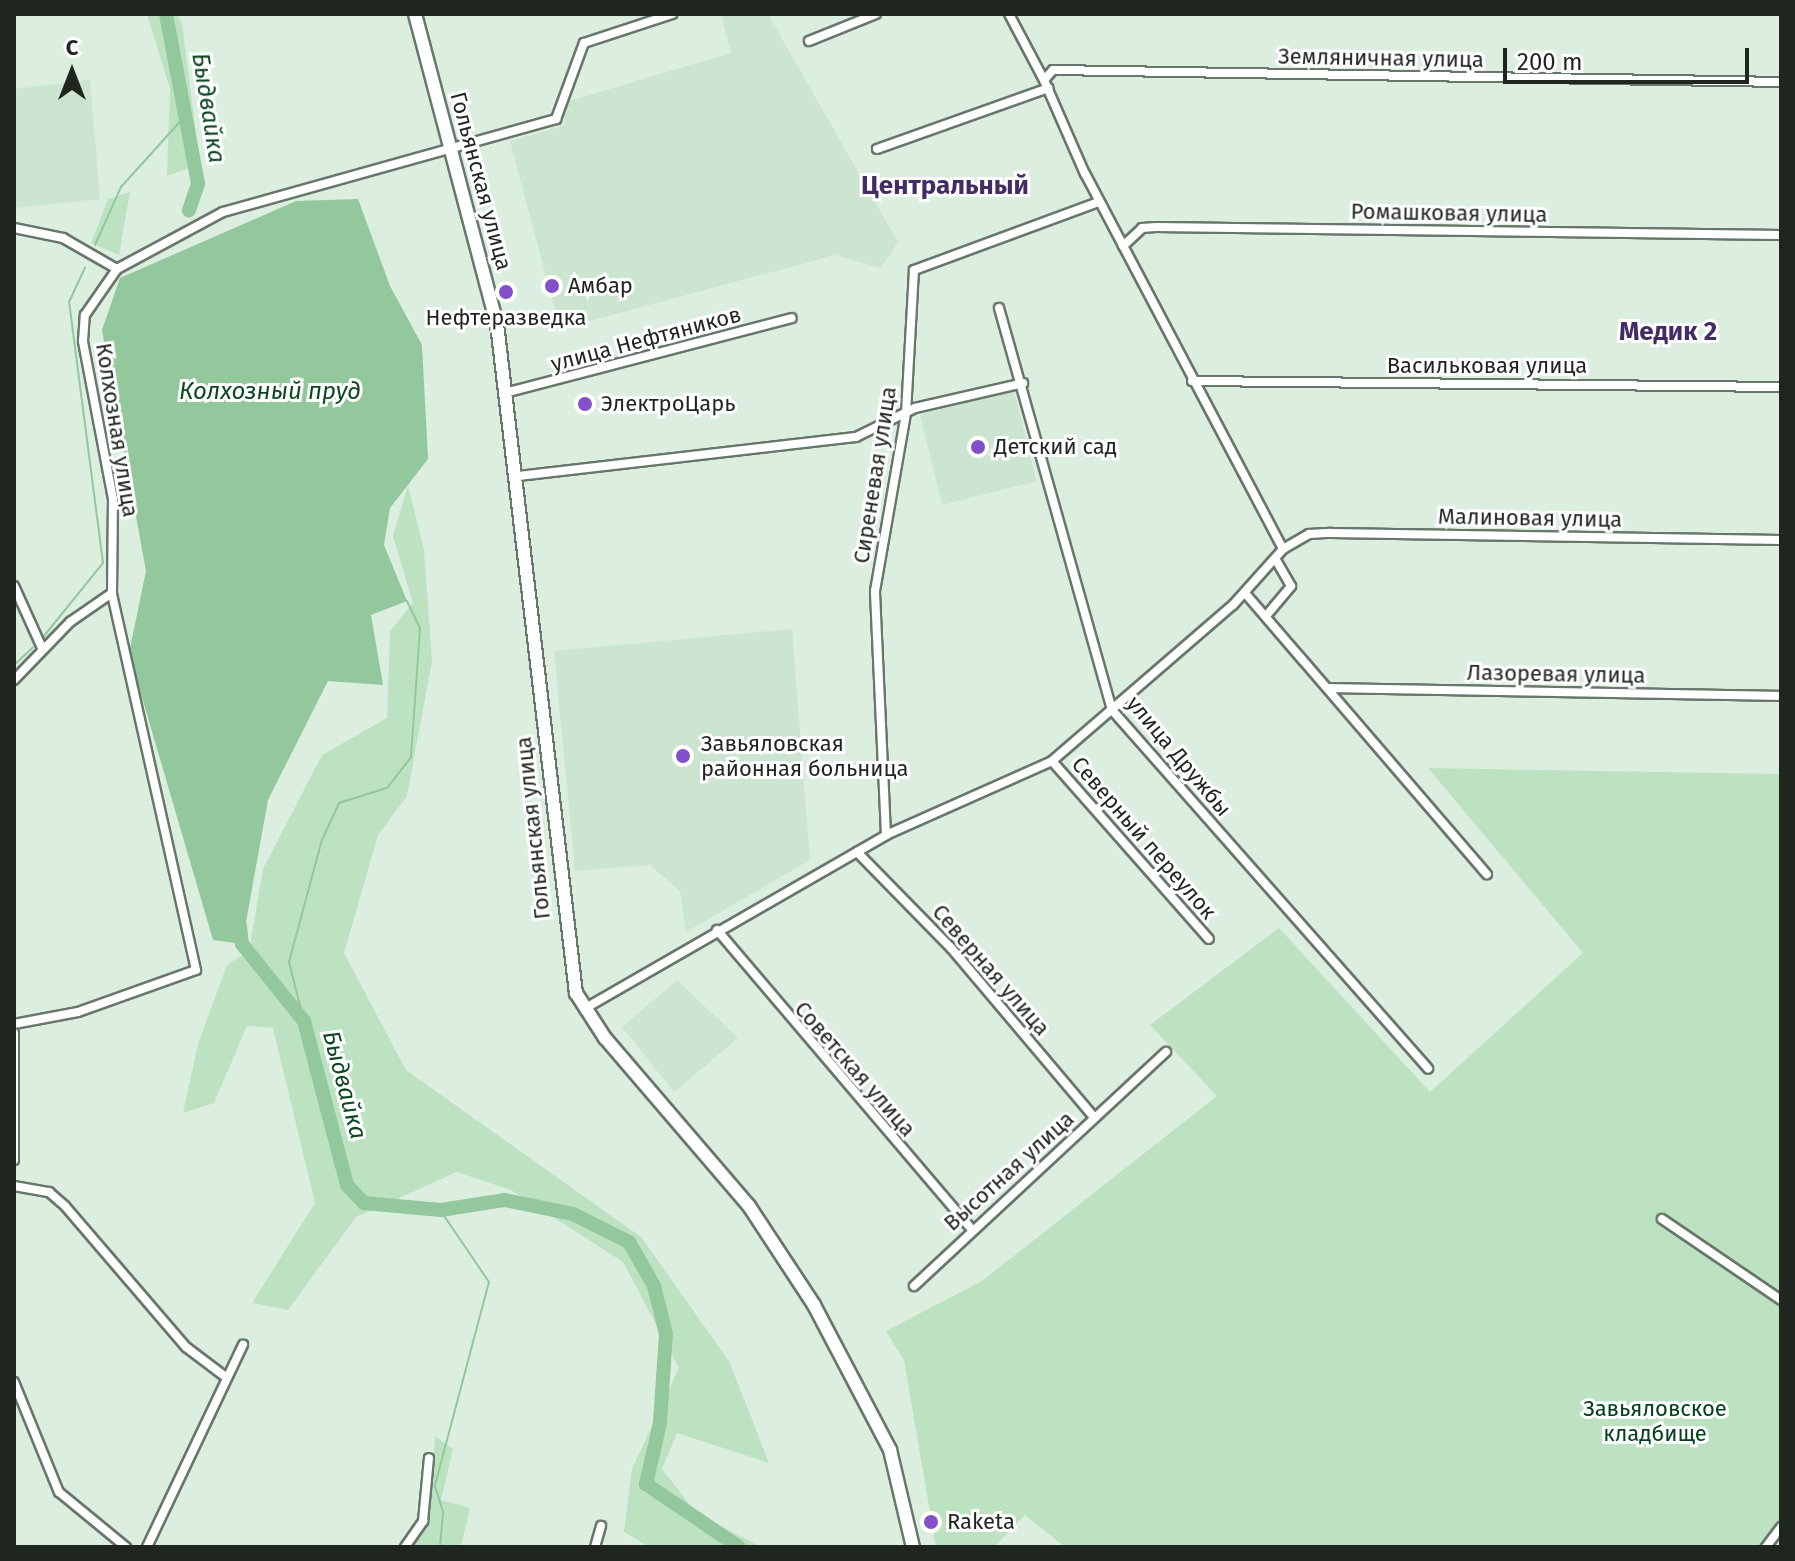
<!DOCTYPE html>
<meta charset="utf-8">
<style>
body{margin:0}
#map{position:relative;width:1795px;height:1561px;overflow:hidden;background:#dceedf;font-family:"Fira Sans",sans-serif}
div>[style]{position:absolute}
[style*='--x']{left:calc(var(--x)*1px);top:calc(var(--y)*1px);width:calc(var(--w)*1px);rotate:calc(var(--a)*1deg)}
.built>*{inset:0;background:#cce5d0;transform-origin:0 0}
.green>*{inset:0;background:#bce2c2}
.water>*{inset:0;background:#93c79c}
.stream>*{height:2px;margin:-1px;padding:0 1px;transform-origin:1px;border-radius:1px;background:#93c79c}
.river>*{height:14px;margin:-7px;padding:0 7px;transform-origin:7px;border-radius:7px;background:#93c79c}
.roads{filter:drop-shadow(2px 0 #677769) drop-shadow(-2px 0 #677769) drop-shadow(0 2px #677769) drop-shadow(0 -2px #677769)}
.minor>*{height:8px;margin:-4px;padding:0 4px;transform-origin:4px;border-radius:4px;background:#fff}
.secondary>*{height:12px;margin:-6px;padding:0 6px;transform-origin:6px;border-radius:6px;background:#fff}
.dots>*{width:22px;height:22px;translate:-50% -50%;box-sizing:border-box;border:4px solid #fff;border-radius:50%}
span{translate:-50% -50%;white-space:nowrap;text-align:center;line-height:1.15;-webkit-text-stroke:6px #fff;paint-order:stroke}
.street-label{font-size:22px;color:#1f2620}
.poi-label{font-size:22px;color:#1f2620}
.left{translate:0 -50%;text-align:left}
.park-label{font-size:22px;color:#024019}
.water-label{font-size:24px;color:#0c471f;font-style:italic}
.quarter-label{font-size:26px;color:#432c66;font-weight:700}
.frame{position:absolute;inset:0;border:16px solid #1f2620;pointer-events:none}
.north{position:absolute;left:32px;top:32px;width:80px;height:80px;-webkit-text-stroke:6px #fff;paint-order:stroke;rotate:0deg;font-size:22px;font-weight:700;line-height:32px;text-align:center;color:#1f2620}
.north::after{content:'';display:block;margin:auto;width:28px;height:36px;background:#1f2620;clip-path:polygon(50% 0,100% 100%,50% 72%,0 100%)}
.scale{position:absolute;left:1503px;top:48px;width:246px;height:36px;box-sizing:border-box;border:4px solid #1f2620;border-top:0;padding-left:10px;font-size:24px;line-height:28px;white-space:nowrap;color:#1f2620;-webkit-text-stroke:6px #fff;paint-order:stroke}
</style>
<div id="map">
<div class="built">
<div style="clip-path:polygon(721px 14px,768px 14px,898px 242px,881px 268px,835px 255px,560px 329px,510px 141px,566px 125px,559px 104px,731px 53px)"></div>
<div style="clip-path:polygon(90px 80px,100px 199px,14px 208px,14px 89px)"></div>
<div style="left:1014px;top:391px;width:93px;height:97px;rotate:76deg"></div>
<div style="clip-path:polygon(792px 629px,810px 860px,686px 932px,680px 891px,650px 865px,575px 871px,554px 651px)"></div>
<div style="clip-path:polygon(677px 980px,738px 1038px,674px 1092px,622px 1027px)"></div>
</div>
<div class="green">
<div style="clip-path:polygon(147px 14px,177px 14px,182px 24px,200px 164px,167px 176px,170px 89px)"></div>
<div style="clip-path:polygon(130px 192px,119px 255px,91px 243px,108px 199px)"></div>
<div style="clip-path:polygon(408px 485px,424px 550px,432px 661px,407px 796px,378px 835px,344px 953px,406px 1070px,641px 1237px,729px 1361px,769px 1463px,677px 1433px,662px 1469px,698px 1515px,762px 1547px,649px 1547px,624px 1532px,632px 1469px,679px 1368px,623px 1262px,511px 1190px,457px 1172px,356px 1217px,288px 1310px,252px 1303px,315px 1203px,273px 1028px,247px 1026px,214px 1103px,183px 1113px,198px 1044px,227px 965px,249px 951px,263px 869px,322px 755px,387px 718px,390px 631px,413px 603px,393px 536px)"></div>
<div style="clip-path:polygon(1428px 768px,1781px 774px,1781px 1524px,1764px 1547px,1065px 1547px,1025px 1515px,994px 1547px,936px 1547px,904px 1360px,886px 1331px,982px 1281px,1217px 1096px,1150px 1025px,1279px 928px,1430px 1092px,1583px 953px)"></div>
<div style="clip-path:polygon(435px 1436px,453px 1449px,441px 1500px,470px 1508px,461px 1547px,411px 1547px,431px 1498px)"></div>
</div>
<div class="water">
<div style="clip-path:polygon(358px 199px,390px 286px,422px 345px,428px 459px,390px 508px,384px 545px,407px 601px,371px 615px,383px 685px,328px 681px,268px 800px,242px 944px,213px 940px,129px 653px,146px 571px,102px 330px,120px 278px,296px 201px)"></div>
</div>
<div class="stream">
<div style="--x:95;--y:245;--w:64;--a:-65.9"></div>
<div style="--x:121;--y:187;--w:97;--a:-47.9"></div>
<div style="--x:44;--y:636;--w:94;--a:-51.1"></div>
<div style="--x:103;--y:563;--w:263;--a:-97.4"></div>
<div style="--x:69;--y:302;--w:38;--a:-65"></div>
<div style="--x:14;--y:665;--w:26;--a:-43"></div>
<div style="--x:304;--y:1021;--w:61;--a:-104.3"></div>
<div style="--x:289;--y:962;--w:126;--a:-74.9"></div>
<div style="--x:322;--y:840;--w:41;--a:-65.3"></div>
<div style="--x:339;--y:803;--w:50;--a:-17.4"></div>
<div style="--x:387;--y:788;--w:39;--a:-52"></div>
<div style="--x:411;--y:757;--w:129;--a:-86"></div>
<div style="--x:420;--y:628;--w:30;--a:-116"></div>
<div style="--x:440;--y:1547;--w:35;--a:-85"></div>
<div style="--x:443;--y:1512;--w:28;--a:-107"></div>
<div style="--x:435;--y:1485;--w:210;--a:-75.1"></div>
<div style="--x:489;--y:1282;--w:87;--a:-124.2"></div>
</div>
<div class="river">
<div style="--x:166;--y:14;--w:173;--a:79.3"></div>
<div style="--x:198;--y:184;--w:28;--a:109"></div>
<div style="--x:240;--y:926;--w:18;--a:84"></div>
<div style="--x:242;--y:944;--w:99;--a:51.2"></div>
<div style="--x:304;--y:1021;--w:170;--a:75.3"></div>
<div style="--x:347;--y:1185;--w:25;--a:47"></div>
<div style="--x:364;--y:1203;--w:77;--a:5.2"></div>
<div style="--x:441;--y:1210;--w:65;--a:-8.9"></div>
<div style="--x:505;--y:1200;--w:69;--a:11.6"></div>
<div style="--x:573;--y:1214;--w:63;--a:26.6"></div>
<div style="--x:629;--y:1242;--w:51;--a:60.4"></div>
<div style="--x:654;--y:1286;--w:49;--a:76"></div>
<div style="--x:666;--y:1334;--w:89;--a:93.9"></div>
<div style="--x:660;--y:1423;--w:63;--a:102.9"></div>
<div style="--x:646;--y:1484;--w:112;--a:34.1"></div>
</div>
<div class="roads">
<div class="minor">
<div style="--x:1009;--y:14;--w:75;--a:62.1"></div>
<div style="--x:809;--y:41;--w:72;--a:-21.9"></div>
<div style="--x:877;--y:149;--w:182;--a:-19.6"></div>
<div style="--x:14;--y:228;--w:50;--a:11.5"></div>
<div style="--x:63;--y:238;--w:62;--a:29.9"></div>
<div style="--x:1123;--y:246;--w:26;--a:-43"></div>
<div style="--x:1142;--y:228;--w:14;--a:-4"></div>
<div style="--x:1156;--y:227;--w:625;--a:0.73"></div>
<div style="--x:999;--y:308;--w:418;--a:74.3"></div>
<div style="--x:1112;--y:710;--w:478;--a:48.6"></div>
<div style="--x:1192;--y:381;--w:589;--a:0.58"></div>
<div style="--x:508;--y:392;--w:293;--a:-14.6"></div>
<div style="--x:518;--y:476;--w:340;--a:-6.6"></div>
<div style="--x:856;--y:437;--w:66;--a:-26.2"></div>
<div style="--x:915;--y:408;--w:111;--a:-13"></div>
<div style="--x:1283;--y:549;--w:30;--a:-30"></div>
<div style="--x:1309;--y:534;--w:22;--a:-3"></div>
<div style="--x:1331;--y:533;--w:450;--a:0.9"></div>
<div style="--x:14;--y:586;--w:68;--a:65.7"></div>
<div style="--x:1245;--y:593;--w:371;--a:49.3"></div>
<div style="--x:1266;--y:616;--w:39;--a:-50"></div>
<div style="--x:1291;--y:586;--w:30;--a:-120"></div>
<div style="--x:14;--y:680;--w:81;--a:-46"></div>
<div style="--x:70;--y:622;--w:51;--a:-34.6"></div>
<div style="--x:112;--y:593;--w:94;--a:-89.4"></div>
<div style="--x:113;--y:499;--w:161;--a:-100.8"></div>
<div style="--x:83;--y:341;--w:26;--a:-86"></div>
<div style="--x:85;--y:315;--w:56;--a:-55.2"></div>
<div style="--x:117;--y:269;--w:120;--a:-28.3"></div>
<div style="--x:223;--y:212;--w:346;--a:-15.6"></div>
<div style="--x:556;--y:119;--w:81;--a:-69.8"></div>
<div style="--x:584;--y:43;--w:93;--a:-18.2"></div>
<div style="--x:1330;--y:688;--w:451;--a:1"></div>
<div style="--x:1052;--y:761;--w:237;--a:48.6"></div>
<div style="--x:886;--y:835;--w:244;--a:-92.6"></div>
<div style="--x:875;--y:591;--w:181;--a:-80.1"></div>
<div style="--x:906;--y:413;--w:143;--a:-86.8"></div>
<div style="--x:914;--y:270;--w:197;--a:-20.2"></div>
<div style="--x:857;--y:852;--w:134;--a:45.6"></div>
<div style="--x:951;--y:948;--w:221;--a:49.8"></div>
<div style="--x:717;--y:930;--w:392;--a:49.6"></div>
<div style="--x:584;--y:1009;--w:349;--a:-29.9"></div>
<div style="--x:886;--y:835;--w:182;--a:-24"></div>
<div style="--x:1052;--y:761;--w:239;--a:-40.8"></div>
<div style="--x:1233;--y:605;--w:75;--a:-48.2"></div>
<div style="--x:1283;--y:549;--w:424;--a:-117.8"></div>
<div style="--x:1085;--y:174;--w:103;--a:-113.6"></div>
<div style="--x:1044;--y:80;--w:13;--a:-48"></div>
<div style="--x:1053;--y:70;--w:728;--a:0.94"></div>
<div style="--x:14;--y:1024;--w:65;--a:-10.6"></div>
<div style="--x:78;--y:1012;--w:125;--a:-19.6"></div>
<div style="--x:196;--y:970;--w:386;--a:-102.6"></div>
<div style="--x:14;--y:1033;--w:127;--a:90"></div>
<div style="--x:14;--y:1186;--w:36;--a:10"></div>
<div style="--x:49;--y:1192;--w:21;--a:41"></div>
<div style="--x:65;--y:1206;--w:186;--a:49.4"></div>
<div style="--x:186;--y:1347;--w:46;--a:37.1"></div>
<div style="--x:1662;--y:1219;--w:144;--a:34.2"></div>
<div style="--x:914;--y:1286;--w:344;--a:-42.9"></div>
<div style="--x:14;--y:1382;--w:119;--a:67.8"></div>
<div style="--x:59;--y:1492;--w:87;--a:39.4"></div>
<div style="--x:147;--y:1547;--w:224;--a:-64.6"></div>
<div style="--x:405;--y:1547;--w:32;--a:-55"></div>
<div style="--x:423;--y:1521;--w:63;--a:-84.6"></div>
<div style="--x:595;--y:1547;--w:22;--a:-74"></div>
<div style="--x:1766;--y:1547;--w:25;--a:-53"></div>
</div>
<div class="secondary">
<div style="--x:415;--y:14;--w:321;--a:75.2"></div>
<div style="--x:497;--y:324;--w:674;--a:83.27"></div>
<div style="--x:576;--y:993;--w:54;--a:57.2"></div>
<div style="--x:605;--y:1038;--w:221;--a:49.4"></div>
<div style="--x:749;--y:1206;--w:118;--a:56.7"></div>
<div style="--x:814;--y:1305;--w:164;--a:62.3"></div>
<div style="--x:890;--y:1450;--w:100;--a:76.7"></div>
</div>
</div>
<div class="dots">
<div style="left:552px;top:286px;background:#8251c9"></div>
<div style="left:506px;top:292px;background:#8251c9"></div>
<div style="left:585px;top:404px;background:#8251c9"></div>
<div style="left:978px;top:447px;background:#8251c9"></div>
<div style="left:683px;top:756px;background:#8251c9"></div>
<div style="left:931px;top:1522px;background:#8251c9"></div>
</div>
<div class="street-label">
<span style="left:1381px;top:58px;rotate:1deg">Земляничная улица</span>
<span style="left:481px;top:181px;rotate:75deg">Гольянская улица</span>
<span style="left:1449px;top:213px;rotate:1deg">Ромашковая улица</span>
<span style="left:646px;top:339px;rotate:-15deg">улица Нефтяников</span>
<span style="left:1487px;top:366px">Васильковая улица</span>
<span style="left:117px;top:430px;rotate:81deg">Колхозная улица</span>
<span style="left:875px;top:475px;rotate:-81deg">Сиреневая улица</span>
<span style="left:1530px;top:518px;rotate:1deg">Малиновая улица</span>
<span style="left:1556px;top:674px;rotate:1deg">Лазоревая улица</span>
<span style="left:1179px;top:756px;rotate:50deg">улица Дружбы</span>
<span style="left:533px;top:828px;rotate:-96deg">Гольянская улица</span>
<span style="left:1144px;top:838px;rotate:49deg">Северный переулок</span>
<span style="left:991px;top:970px;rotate:49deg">Северная улица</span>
<span style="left:855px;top:1069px;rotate:49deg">Советская улица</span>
<span style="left:1009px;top:1171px;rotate:-42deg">Высотная улица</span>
</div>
<div class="poi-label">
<span class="left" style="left:568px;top:286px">Амбар</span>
<span style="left:506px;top:318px">Нефтеразведка</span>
<span class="left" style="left:601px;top:404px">ЭлектроЦарь</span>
<span class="left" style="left:994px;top:447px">Детский сад</span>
<span class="left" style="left:701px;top:756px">Завьяловская<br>районная больница</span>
<span class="left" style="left:947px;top:1522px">Raketa</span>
</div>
<div class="park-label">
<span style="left:1655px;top:1421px">Завьяловское<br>кладбище</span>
</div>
<div class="water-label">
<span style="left:208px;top:108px;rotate:81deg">Быдвайка</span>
<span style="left:270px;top:392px">Колхозный пруд</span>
<span style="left:344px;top:1085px;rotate:75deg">Быдвайка</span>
</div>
<div class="quarter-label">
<span style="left:945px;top:186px">Центральный</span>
<span style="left:1668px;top:332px">Медик 2</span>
</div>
<div class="frame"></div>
<div class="north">С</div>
<div class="scale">200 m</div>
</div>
